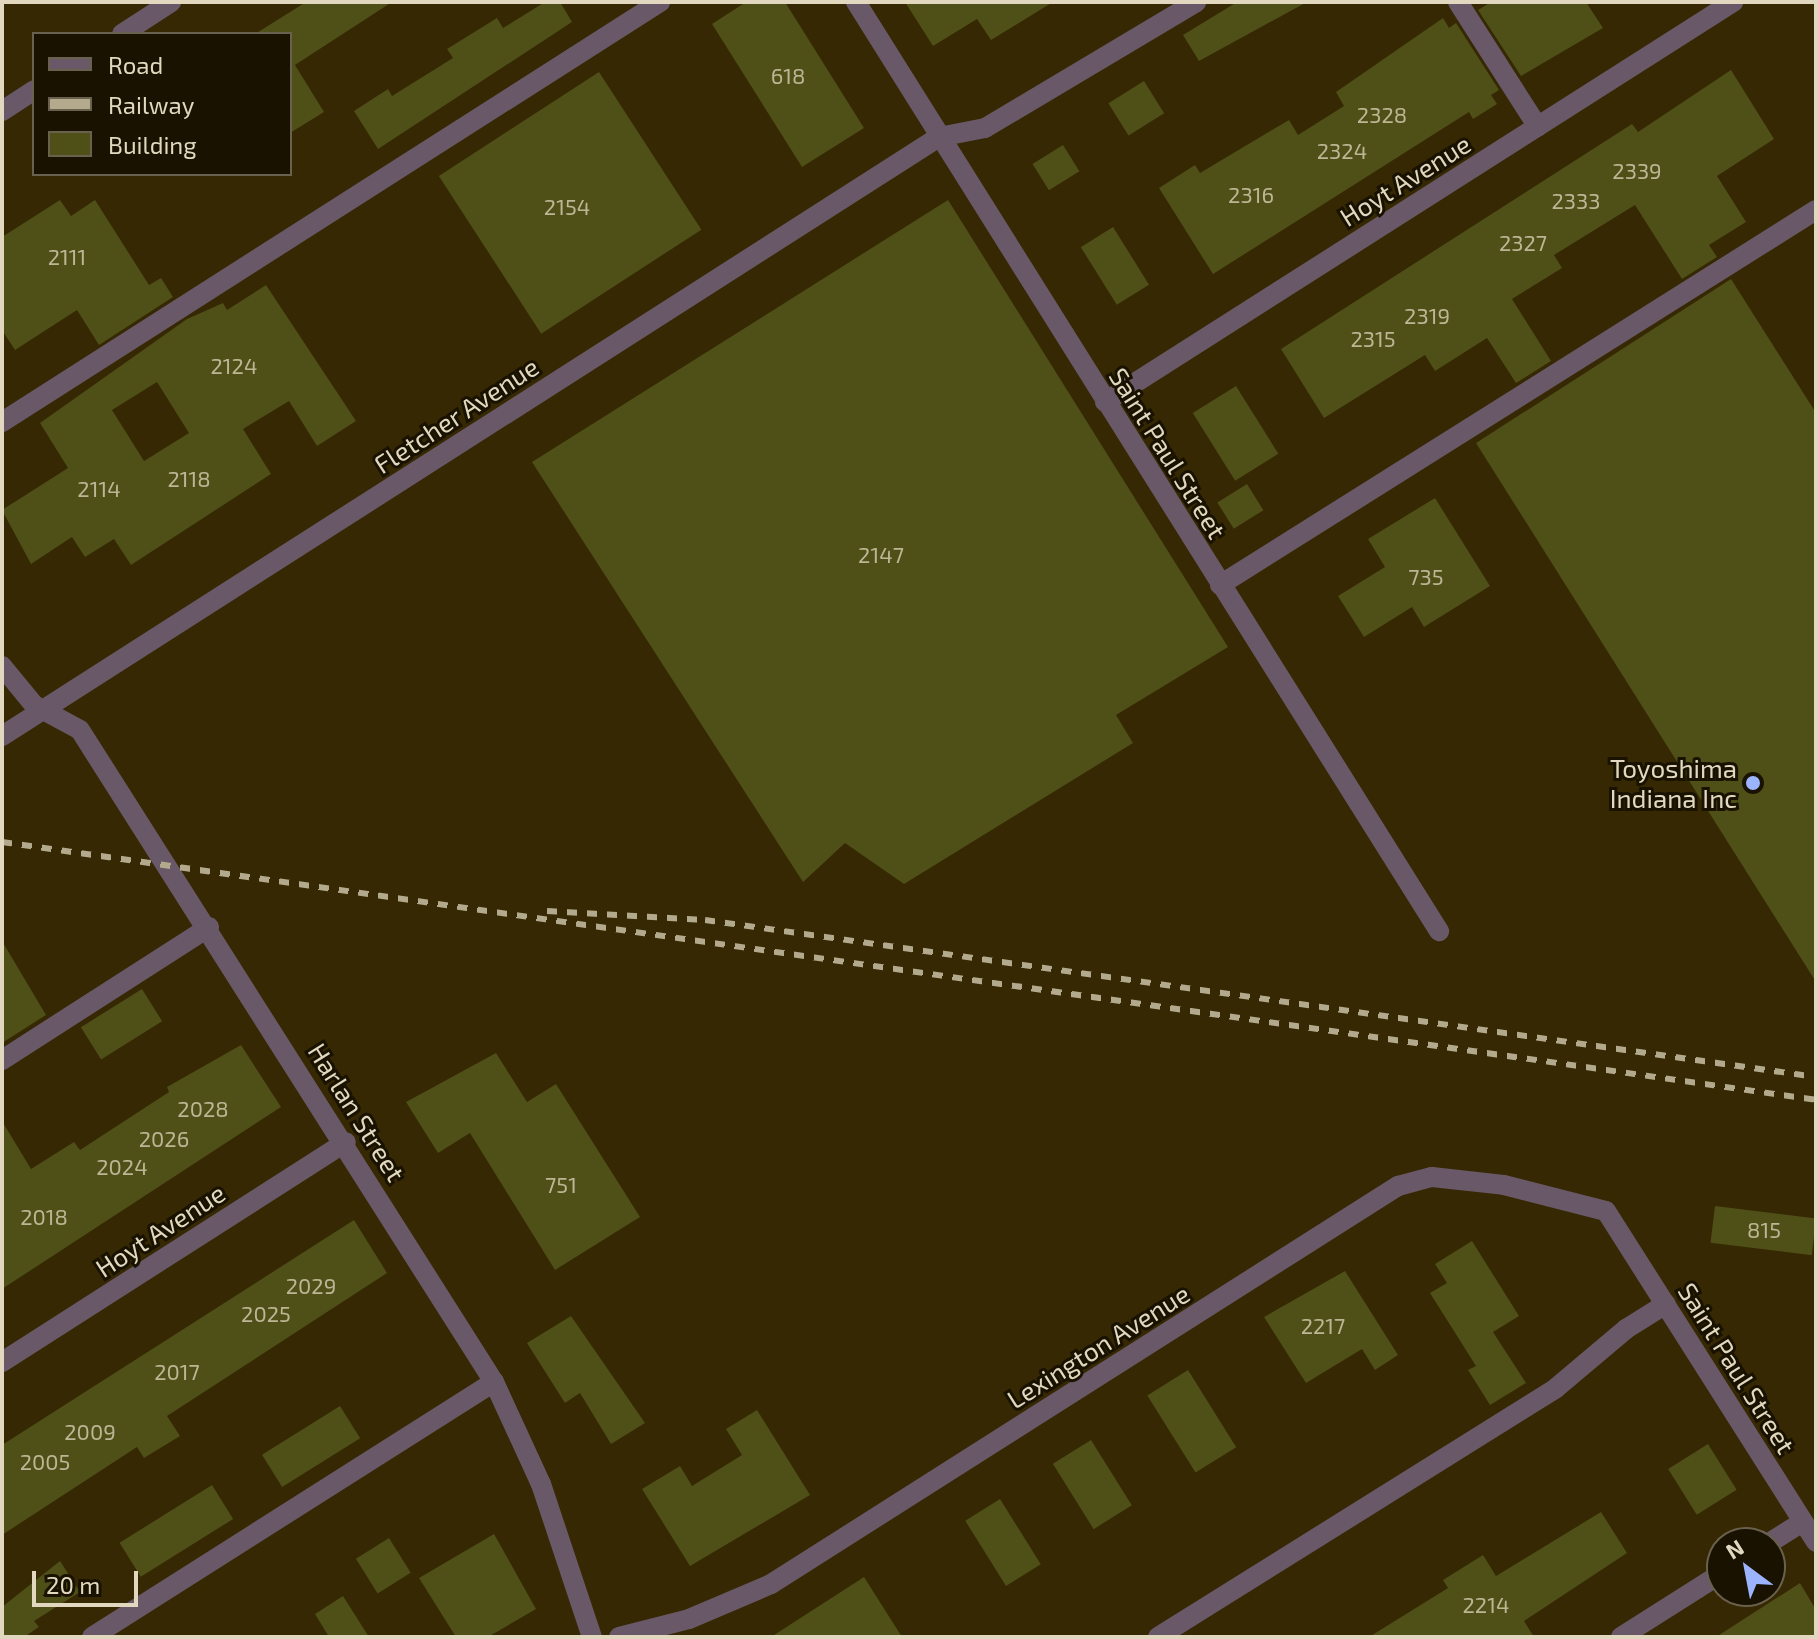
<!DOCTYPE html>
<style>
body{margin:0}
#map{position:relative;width:1818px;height:1639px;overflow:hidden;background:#352802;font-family:"Exo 2",sans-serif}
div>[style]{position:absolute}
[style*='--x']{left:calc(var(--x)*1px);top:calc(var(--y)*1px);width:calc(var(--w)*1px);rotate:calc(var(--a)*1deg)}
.building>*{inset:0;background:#4f4f18;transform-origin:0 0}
.minor>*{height:20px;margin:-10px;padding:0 10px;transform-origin:10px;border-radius:10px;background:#695867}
.rail>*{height:6px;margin-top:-3px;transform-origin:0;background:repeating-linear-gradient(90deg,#b3a98d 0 10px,transparent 0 20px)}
.dots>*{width:22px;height:22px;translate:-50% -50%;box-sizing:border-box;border:4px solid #191201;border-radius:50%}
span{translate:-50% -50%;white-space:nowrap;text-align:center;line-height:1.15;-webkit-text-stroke:6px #191201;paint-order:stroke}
.number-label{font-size:22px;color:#bcb695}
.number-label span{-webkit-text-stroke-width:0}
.street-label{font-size:26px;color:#e1d8bf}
.poi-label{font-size:26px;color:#e1d8bf}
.right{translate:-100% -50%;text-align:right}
.frame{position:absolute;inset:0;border:4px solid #e1d8bf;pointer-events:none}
.legend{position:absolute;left:32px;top:32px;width:260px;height:144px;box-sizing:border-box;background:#191201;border:2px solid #69614d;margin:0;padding:10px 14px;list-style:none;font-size:24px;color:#e1d8bf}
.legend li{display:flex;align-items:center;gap:16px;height:40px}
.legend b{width:40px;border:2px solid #69614d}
.north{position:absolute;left:1706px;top:1527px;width:80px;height:80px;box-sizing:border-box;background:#191201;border:2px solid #69614d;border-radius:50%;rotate:328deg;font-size:22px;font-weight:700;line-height:32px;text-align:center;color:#e1d8bf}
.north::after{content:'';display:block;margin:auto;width:28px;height:36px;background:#9cb4fd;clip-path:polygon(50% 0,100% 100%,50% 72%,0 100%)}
.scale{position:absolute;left:32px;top:1571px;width:106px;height:36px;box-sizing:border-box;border:4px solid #e1d8bf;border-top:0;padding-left:10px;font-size:24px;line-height:28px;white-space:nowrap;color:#e1d8bf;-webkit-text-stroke:6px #191201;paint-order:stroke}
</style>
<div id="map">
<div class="building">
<div style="clip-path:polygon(306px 2px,392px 2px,295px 65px,324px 112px,290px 133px,290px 34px,255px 34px)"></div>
<div style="clip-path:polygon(545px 2px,560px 2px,572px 22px,378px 149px,354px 111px,388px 89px,392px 96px,453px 58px,447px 49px,497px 18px,503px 28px)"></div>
<div style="clip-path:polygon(746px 2px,785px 2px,864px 128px,802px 167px,712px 24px)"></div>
<div style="clip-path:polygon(905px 2px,1053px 2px,991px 40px,977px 19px,933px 46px)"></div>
<div style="clip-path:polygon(1237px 2px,1307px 2px,1199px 61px,1183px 35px)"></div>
<div style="clip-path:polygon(1491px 2px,1586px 2px,1603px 28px,1521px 76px,1478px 10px)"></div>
<div style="clip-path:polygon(1443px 18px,1449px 28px,1456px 23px,1499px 90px,1491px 95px,1497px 104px,1473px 119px,1469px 112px,1213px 274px,1159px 188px,1195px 165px,1200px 173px,1289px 120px,1298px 135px,1344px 106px,1336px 92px)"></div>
<div style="clip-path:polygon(1731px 70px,1774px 139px,1717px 176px,1746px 222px,1709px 245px,1717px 257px,1682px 279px,1635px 205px,1554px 255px,1562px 268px,1512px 299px,1551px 361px,1516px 383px,1487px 338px,1435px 371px,1425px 355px,1324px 418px,1281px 349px,1632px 124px,1638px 132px)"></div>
<div style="left:599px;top:72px;width:188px;height:191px;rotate:57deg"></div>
<div style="left:1144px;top:81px;width:38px;height:42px;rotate:58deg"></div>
<div style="left:1063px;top:145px;width:31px;height:36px;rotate:58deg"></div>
<div style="clip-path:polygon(60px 200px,71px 216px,95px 200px,149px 285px,161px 278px,173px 297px,99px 345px,77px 310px,15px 350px,2px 330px,2px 237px)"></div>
<div style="clip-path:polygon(948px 200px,1228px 647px,1116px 715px,1133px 743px,904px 884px,845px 843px,803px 882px,532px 462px)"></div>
<div style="left:1113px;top:227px;width:68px;height:38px;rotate:58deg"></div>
<div style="clip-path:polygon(1731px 279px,1816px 413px,1816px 982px,1476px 443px)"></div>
<div style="clip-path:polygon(evenodd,266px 285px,356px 421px,317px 446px,289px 401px,243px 429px,271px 474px,131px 565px,114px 539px,85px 557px,72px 537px,31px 564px,2px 510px,68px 468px,40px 423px,187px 319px,223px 303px,227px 310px,266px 285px,157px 382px,189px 433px,144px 461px,112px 410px,157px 382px)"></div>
<div style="left:1236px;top:386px;width:80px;height:51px;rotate:58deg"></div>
<div style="left:1247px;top:484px;width:31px;height:35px;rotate:58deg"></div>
<div style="clip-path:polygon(1435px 498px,1490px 586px,1424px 627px,1412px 607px,1364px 637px,1338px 596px,1385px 567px,1368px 539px)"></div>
<div style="clip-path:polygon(2px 941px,46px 1015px,2px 1043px)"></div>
<div style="left:142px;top:989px;width:38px;height:72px;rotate:58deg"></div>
<div style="clip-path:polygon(241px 1045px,281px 1107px,2px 1289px,2px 1121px,31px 1169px,74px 1142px,80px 1150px,169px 1092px,167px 1087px)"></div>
<div style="clip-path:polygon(496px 1053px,527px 1102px,556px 1084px,640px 1217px,555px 1270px,470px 1133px,438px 1153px,406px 1102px)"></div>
<div style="left:1715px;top:1206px;width:102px;height:37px;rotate:7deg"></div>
<div style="clip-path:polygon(354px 1220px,387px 1273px,167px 1416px,180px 1436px,144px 1458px,137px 1447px,2px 1535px,2px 1445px)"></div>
<div style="clip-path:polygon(1472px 1241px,1519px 1316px,1493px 1332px,1526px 1383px,1490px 1405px,1468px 1370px,1476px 1366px,1430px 1293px,1447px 1283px,1435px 1264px)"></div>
<div style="clip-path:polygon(1345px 1271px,1398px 1355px,1375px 1370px,1362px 1349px,1306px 1383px,1264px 1317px)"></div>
<div style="clip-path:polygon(571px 1316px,645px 1423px,611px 1444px,580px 1393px,565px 1403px,527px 1343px)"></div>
<div style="left:1188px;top:1370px;width:91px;height:48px;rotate:58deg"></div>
<div style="left:340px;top:1406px;width:38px;height:92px;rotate:58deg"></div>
<div style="clip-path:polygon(757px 1410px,810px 1495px,690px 1566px,642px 1489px,680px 1466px,692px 1486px,742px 1455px,726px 1429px)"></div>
<div style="left:1091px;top:1440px;width:77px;height:45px;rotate:58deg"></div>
<div style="left:1708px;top:1444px;width:54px;height:47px;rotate:58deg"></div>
<div style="left:212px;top:1485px;width:40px;height:109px;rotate:58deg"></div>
<div style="left:1000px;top:1499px;width:77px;height:41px;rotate:58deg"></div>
<div style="clip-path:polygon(1601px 1512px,1627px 1553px,1524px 1621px,1534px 1637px,1369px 1637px,1448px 1588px,1443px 1580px,1483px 1555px,1496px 1576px)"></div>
<div style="clip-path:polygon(494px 1534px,536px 1609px,488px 1637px,456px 1637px,419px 1578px)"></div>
<div style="left:389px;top:1538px;width:41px;height:39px;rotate:58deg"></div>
<div style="clip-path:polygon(60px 1561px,80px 1592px,34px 1621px,39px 1627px,24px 1637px,2px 1637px,2px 1607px)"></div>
<div style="clip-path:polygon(864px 1577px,902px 1637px,771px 1637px)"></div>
<div style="clip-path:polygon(1800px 1583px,1816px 1610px,1816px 1637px,1716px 1637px)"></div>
<div style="clip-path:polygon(343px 1596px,369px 1637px,329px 1637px,315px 1614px)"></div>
</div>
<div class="minor">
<div style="--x:856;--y:2;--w:1097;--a:57.89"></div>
<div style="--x:1458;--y:2;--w:148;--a:57.4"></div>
<div style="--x:122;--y:34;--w:59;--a:-33.1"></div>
<div style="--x:2;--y:111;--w:38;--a:-33"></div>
<div style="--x:1105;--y:402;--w:745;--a:-32.49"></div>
<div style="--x:2;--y:422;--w:781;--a:-32.55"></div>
<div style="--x:1220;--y:585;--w:704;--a:-32.18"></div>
<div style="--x:2;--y:666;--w:50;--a:50.6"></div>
<div style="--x:34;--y:705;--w:52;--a:28.5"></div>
<div style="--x:80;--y:730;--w:772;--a:57.59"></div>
<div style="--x:494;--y:1382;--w:112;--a:65.3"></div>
<div style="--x:541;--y:1484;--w:161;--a:71.6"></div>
<div style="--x:2;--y:736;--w:1112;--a:-32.59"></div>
<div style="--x:939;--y:137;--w:47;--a:-11.1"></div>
<div style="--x:985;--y:128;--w:246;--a:-30.8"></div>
<div style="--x:2;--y:1060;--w:246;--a:-32.7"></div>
<div style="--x:2;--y:1362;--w:408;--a:-32.6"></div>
<div style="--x:1769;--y:1543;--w:40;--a:-32"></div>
<div style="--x:92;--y:1637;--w:476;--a:-32.4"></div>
<div style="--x:619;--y:1637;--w:72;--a:-14.4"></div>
<div style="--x:689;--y:1619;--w:89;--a:-23.1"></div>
<div style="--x:771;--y:1584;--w:743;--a:-32.41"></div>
<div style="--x:1398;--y:1186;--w:35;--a:-15"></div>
<div style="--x:1432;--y:1177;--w:72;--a:6.3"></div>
<div style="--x:1504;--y:1185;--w:105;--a:14.3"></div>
<div style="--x:1606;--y:1211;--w:392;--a:57.6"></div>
<div style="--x:1158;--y:1637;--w:469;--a:-32"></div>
<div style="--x:1556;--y:1388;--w:92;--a:-40.1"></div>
<div style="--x:1626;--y:1329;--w:47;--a:-32"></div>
<div style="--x:1621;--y:1637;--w:120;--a:-32.4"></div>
</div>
<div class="rail">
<div style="--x:2;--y:842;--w:1832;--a:8.09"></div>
<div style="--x:547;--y:911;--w:158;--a:3.3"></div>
<div style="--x:705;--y:920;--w:1122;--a:8.04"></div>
</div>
<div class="dots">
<div style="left:1753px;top:783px;background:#9cb4fd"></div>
</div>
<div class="number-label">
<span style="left:788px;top:76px">618</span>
<span style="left:1382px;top:115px">2328</span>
<span style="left:1342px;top:151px">2324</span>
<span style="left:1637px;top:171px">2339</span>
<span style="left:1251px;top:195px">2316</span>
<span style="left:1576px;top:201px">2333</span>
<span style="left:567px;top:207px">2154</span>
<span style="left:1523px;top:243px">2327</span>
<span style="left:67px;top:257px">2111</span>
<span style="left:1427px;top:316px">2319</span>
<span style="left:1373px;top:339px">2315</span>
<span style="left:234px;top:366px">2124</span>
<span style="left:189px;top:479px">2118</span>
<span style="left:99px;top:489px">2114</span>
<span style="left:881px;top:555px">2147</span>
<span style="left:1426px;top:577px">735</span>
<span style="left:203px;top:1109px">2028</span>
<span style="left:164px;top:1139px">2026</span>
<span style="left:122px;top:1167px">2024</span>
<span style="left:561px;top:1185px">751</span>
<span style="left:44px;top:1217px">2018</span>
<span style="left:1764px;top:1230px">815</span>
<span style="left:311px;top:1286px">2029</span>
<span style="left:266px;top:1314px">2025</span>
<span style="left:1323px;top:1326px">2217</span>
<span style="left:177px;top:1372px">2017</span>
<span style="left:90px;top:1432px">2009</span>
<span style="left:45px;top:1462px">2005</span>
<span style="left:1486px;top:1605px">2214</span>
</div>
<div class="street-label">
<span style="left:1405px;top:180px;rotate:-32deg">Hoyt Avenue</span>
<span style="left:456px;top:415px;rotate:-33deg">Fletcher Avenue</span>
<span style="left:1168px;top:453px;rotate:58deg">Saint Paul Street</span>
<span style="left:357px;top:1112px;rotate:58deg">Harlan Street</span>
<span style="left:160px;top:1230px;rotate:-33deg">Hoyt Avenue</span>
<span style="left:1098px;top:1346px;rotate:-32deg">Lexington Avenue</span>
<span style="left:1737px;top:1368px;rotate:58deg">Saint Paul Street</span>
</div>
<div class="poi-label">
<span class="right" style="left:1737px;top:783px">Toyoshima<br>Indiana Inc</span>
</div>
<div class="frame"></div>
<ul class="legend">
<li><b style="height:10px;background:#695867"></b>Road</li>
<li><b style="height:10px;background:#b3a98d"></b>Railway</li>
<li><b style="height:22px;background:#4f4f18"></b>Building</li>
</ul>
<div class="north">N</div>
<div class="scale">20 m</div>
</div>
